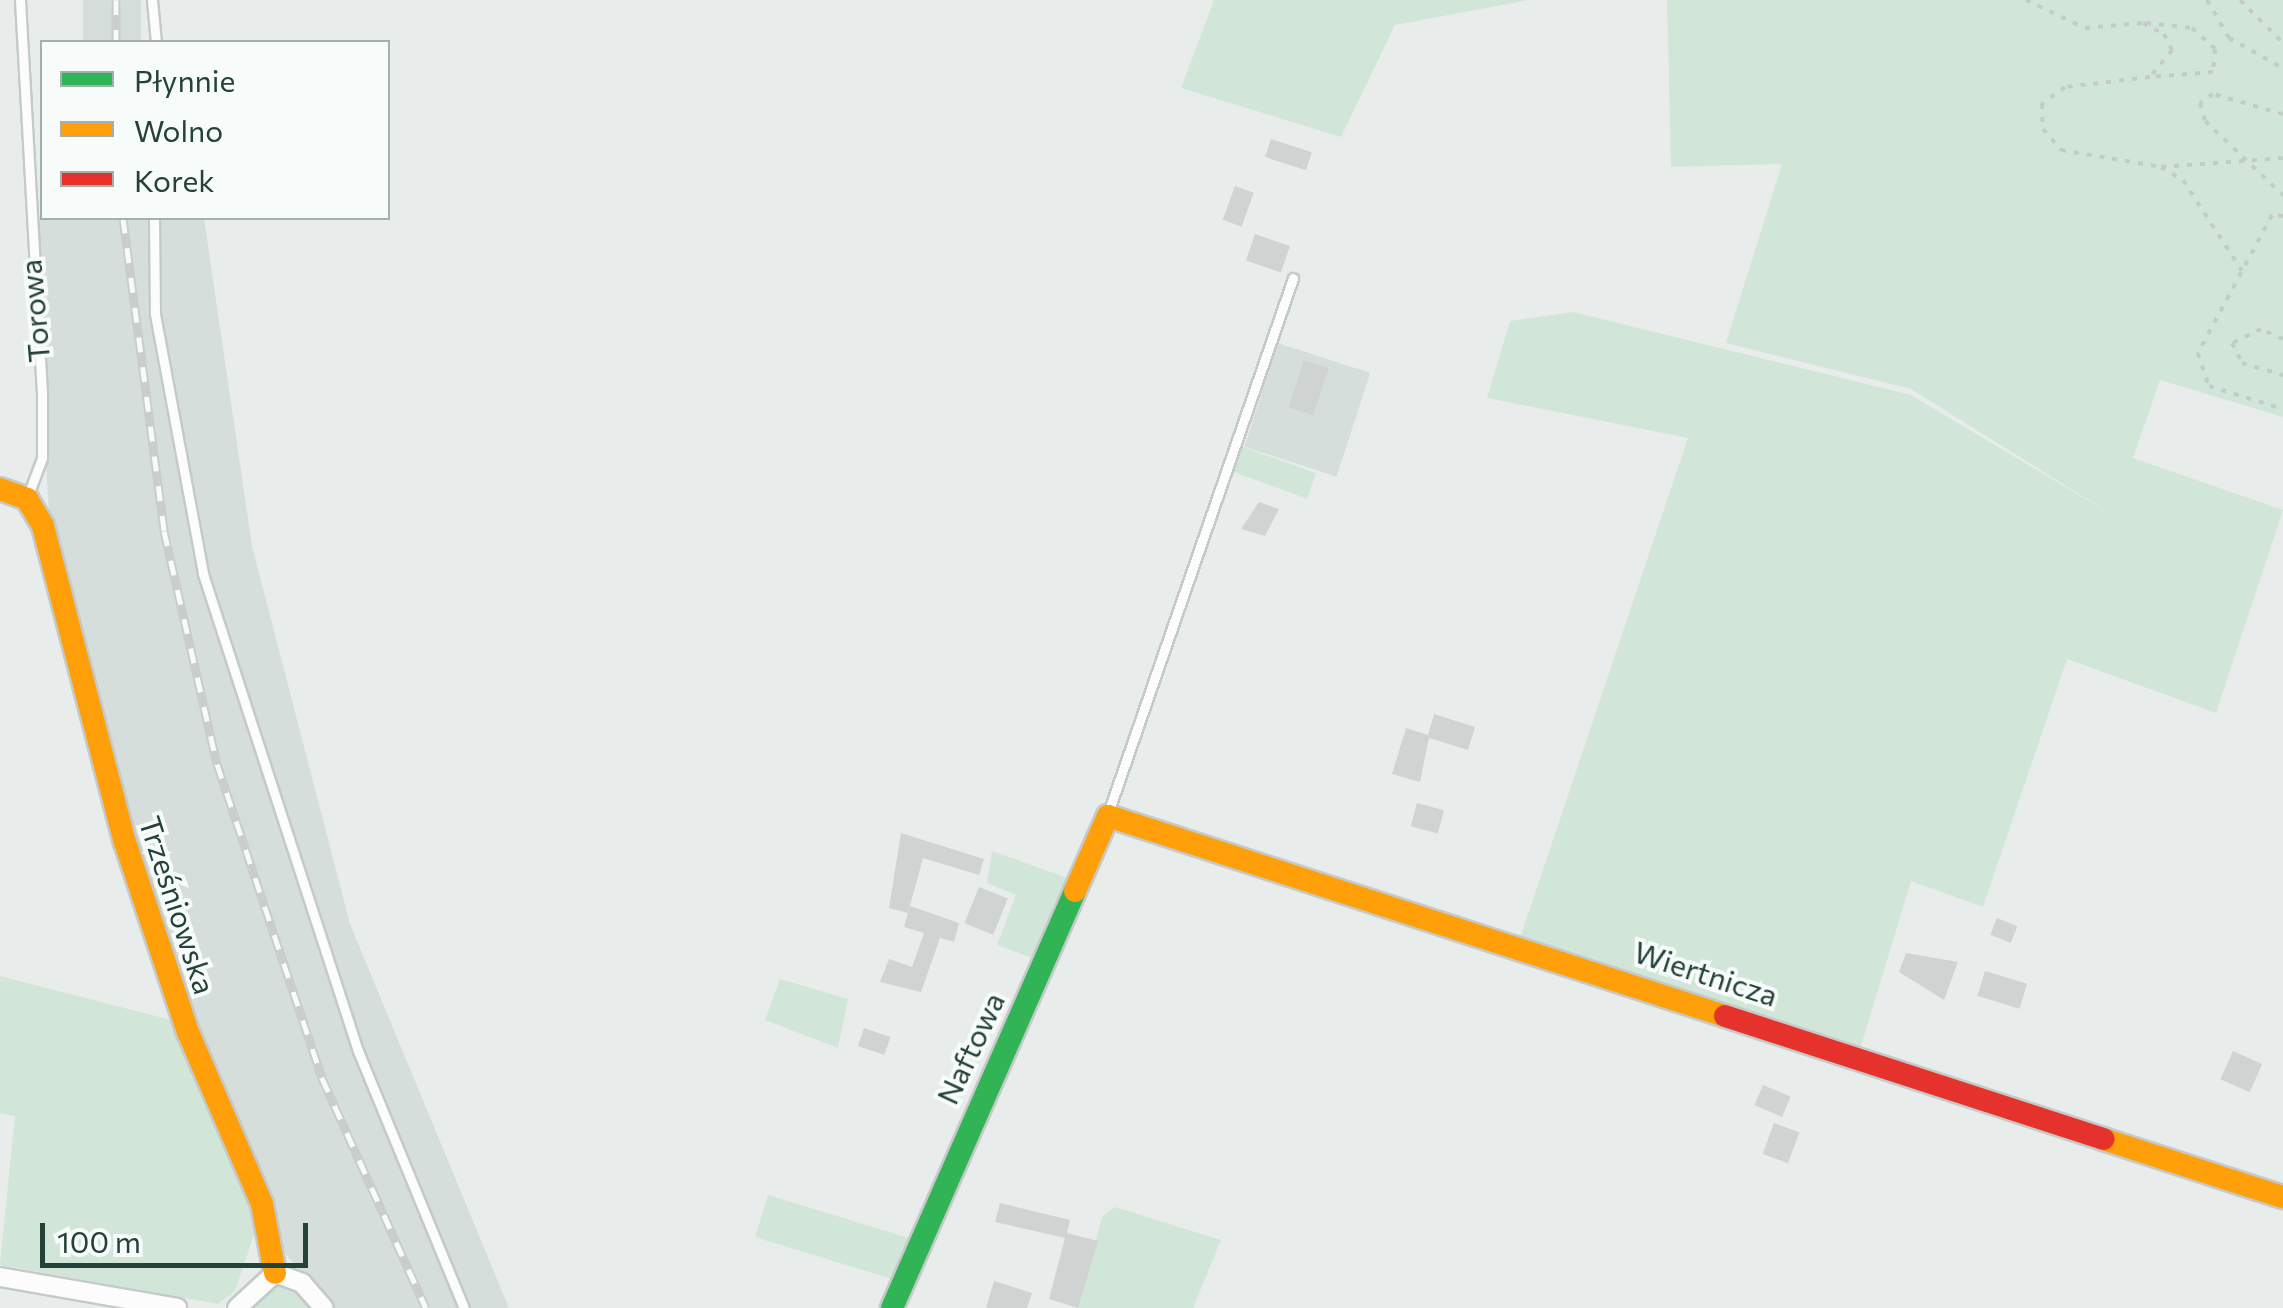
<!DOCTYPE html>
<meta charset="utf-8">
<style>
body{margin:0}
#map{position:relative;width:2283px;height:1308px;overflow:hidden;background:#e8edeb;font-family:Commissioner,sans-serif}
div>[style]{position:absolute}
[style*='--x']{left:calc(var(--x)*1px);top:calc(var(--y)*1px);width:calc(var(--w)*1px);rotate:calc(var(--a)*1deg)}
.built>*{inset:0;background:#d6dedb;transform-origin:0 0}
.green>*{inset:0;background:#d1e6d8;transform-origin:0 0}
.building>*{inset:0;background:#cfd4d2;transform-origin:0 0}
.path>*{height:4px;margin-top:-2px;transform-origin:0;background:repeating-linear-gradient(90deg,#c3ccca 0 5px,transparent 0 13px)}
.roads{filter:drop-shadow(2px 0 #c5cac8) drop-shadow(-2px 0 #c5cac8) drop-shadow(0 2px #c5cac8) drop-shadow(0 -2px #c5cac8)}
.lane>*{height:9px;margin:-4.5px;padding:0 4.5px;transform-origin:4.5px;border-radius:4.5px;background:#fcfcfc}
.street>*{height:18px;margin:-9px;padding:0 9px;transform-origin:9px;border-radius:9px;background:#fcfcfc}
.fast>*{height:22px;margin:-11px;padding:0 11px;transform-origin:11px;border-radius:11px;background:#30b455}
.slow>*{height:22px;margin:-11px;padding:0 11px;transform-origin:11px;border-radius:11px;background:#ff9f0a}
.jam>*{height:22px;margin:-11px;padding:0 11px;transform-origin:11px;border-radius:11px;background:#e5322d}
.rail>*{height:9px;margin-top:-4.5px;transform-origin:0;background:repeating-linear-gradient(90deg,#f7fbf9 0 15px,#c9cdcc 0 30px);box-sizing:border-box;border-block:2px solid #c9cdcc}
span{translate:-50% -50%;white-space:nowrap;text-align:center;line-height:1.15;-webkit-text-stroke:8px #f7fbf9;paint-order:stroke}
.street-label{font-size:30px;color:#24423a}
.legend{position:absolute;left:40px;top:40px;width:350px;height:180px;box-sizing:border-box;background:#f7fbf9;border:2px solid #a3b1ad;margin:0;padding:12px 18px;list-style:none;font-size:30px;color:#24423a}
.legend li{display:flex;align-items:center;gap:20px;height:50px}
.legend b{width:50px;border:2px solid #a3b1ad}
.scale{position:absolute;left:40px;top:1223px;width:268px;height:45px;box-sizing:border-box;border:5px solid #24423a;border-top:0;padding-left:12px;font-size:30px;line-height:35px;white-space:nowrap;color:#24423a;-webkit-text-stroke:8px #f7fbf9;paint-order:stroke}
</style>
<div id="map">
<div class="built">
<div style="left:83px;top:0;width:58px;height:42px"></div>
<div style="clip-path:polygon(42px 212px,204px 218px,252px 546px,350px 924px,509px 1308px,331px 1308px,283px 1251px,172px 965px,50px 529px,33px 248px)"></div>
<div style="left:1278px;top:343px;width:97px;height:109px;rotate:18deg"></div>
</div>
<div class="green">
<div style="clip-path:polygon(1214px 0,1528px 0,1395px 25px,1341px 137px,1181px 88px)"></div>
<div style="clip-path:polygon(1667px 0,2283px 0,2283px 417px,2160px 380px,2133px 458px,2283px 510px,2216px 713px,2067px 659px,1983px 907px,1911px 881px,1861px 1046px,1520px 938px,1688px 438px,1487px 398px,1510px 321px,1573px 312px,1911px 395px,2114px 516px,1911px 389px,1726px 343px,1782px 164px,1671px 167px)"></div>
<div style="left:1241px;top:446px;width:80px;height:27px;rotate:20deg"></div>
<div style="clip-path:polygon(992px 851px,1070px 879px,1038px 960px,997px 945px,1016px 895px,987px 883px)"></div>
<div style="clip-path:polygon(0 976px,179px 1022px,258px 1223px,235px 1291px,218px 1304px,0 1265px,15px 1116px,0 1113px)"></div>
<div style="clip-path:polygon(780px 979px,848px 999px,838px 1048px,765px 1020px)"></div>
<div style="left:768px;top:1195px;width:150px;height:44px;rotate:17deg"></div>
<div style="clip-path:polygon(1115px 1207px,1221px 1240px,1193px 1308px,1078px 1308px,1102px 1217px)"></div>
<div style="clip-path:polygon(277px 1283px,295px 1288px,316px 1308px,246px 1308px)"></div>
</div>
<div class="building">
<div style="left:1271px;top:139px;width:43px;height:19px;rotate:18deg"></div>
<div style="left:1235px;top:186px;width:20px;height:36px;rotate:20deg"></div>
<div style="left:1255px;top:234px;width:37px;height:28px;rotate:19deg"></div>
<div style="left:1304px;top:360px;width:26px;height:50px;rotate:18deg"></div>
<div style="clip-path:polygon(1259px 502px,1279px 509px,1265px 536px,1241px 529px)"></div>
<div style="clip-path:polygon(1434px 714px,1475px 727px,1468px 750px,1429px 738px,1420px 782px,1392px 774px,1406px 728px,1428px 735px)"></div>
<div style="left:1417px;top:803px;width:28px;height:24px;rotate:15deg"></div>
<div style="clip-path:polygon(901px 833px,984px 859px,979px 875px,923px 858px,908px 913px,889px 908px)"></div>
<div style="left:979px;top:887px;width:31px;height:39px;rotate:22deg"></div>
<div style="clip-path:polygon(910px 906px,959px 923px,954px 942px,940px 938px,921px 992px,880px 982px,889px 959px,912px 967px,924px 933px,904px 927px)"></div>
<div style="left:1997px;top:918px;width:22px;height:18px;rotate:22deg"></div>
<div style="clip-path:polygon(1906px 953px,1958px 962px,1944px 1000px,1899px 972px)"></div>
<div style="left:1985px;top:971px;width:44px;height:26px;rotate:17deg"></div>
<div style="left:864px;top:1028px;width:28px;height:19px;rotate:19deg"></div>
<div style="left:2233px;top:1051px;width:32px;height:31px;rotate:24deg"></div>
<div style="left:1763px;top:1085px;width:30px;height:22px;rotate:23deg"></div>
<div style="left:1774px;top:1123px;width:27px;height:33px;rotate:20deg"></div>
<div style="clip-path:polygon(1000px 1203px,1070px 1220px,1067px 1233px,1098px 1241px,1078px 1308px,1049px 1299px,1065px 1238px,995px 1222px)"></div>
<div style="clip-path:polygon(994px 1281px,1032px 1293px,1027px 1308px,986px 1308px)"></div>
</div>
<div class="path">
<div style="--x:2026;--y:0;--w:65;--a:25.4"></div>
<div style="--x:2085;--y:28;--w:58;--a:-4.9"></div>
<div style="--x:2143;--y:23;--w:24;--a:28"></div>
<div style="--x:2164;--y:34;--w:18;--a:63"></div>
<div style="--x:2172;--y:50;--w:35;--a:129"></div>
<div style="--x:2150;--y:77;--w:86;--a:173.3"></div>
<div style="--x:2065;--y:87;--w:29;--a:144"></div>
<div style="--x:2042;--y:104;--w:25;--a:88"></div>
<div style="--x:2043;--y:129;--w:28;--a:49"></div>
<div style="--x:2061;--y:150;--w:101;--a:9.6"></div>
<div style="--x:2161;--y:167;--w:26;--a:31"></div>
<div style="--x:2183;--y:180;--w:108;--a:57"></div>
<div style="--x:2207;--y:0;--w:44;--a:59.9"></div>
<div style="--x:2229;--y:38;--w:62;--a:29.1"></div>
<div style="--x:2240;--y:0;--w:61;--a:45"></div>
<div style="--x:2146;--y:23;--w:46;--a:6.2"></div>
<div style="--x:2192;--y:28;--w:31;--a:42"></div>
<div style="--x:2215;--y:49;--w:23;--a:95"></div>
<div style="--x:2213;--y:72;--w:63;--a:175.5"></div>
<div style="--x:2283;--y:114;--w:73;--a:-164.1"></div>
<div style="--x:2213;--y:94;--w:16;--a:145"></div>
<div style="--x:2200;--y:103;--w:19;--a:74"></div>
<div style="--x:2205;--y:121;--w:108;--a:43.5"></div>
<div style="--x:2161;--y:167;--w:122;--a:-4.2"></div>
<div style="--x:2283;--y:216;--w:11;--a:-175"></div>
<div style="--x:2272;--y:215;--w:157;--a:118.2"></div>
<div style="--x:2198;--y:353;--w:35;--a:72"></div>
<div style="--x:2209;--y:386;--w:77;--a:17.3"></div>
<div style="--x:2283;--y:339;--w:24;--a:-156"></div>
<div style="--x:2261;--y:329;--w:32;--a:154"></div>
<div style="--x:2232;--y:343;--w:22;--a:63"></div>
<div style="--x:2242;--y:363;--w:43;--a:16.3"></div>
</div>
<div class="roads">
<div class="lane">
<div style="--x:20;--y:0;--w:393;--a:86.8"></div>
<div style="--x:42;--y:392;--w:66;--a:90"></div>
<div style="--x:42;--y:458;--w:43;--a:110.6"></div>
<div style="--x:152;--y:0;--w:42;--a:84.6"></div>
<div style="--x:154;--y:218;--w:96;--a:89.4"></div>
<div style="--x:155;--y:314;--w:264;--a:79.5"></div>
<div style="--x:203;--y:574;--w:502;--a:72"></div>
<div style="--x:358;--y:1051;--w:278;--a:67.6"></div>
<div style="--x:1108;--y:813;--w:566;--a:-70.92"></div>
</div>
<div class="street">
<div style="--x:0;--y:1277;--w:180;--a:9.9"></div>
<div style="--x:237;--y:1308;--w:52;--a:-42.6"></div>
<div style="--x:275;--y:1273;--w:29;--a:20"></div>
<div style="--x:302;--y:1283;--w:33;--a:49"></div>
</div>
<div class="fast">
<div style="--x:892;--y:1308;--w:455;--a:-66.3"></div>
</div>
<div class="slow">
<div style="--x:0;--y:489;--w:29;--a:20"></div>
<div style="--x:27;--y:499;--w:31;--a:59"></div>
<div style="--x:43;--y:526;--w:326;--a:75.5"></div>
<div style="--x:125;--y:842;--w:200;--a:71.7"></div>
<div style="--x:188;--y:1032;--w:187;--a:66.7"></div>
<div style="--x:262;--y:1204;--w:70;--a:79.3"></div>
<div style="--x:1075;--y:891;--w:82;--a:-66.3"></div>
<div style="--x:1108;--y:816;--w:649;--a:17.96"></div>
<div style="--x:2103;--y:1139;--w:189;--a:17.9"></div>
</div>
<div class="jam">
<div style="--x:1725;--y:1016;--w:398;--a:18"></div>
</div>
</div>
<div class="rail">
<div style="--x:116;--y:0;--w:42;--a:90"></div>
<div style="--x:123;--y:218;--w:316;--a:82.5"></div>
<div style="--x:164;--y:531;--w:239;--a:77.2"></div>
<div style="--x:217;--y:764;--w:331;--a:71.5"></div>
<div style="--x:322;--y:1078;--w:252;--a:65.7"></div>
</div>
<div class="street-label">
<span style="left:34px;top:311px;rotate:-95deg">Torowa</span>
<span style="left:178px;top:905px;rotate:72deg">Trześniowska</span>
<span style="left:1706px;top:973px;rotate:18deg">Wiertnicza</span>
<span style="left:970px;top:1048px;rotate:-65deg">Naftowa</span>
</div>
<ul class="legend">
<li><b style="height:12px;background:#30b455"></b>Płynnie</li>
<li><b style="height:12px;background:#ff9f0a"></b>Wolno</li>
<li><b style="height:12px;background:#e5322d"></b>Korek</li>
</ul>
<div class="scale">100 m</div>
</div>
